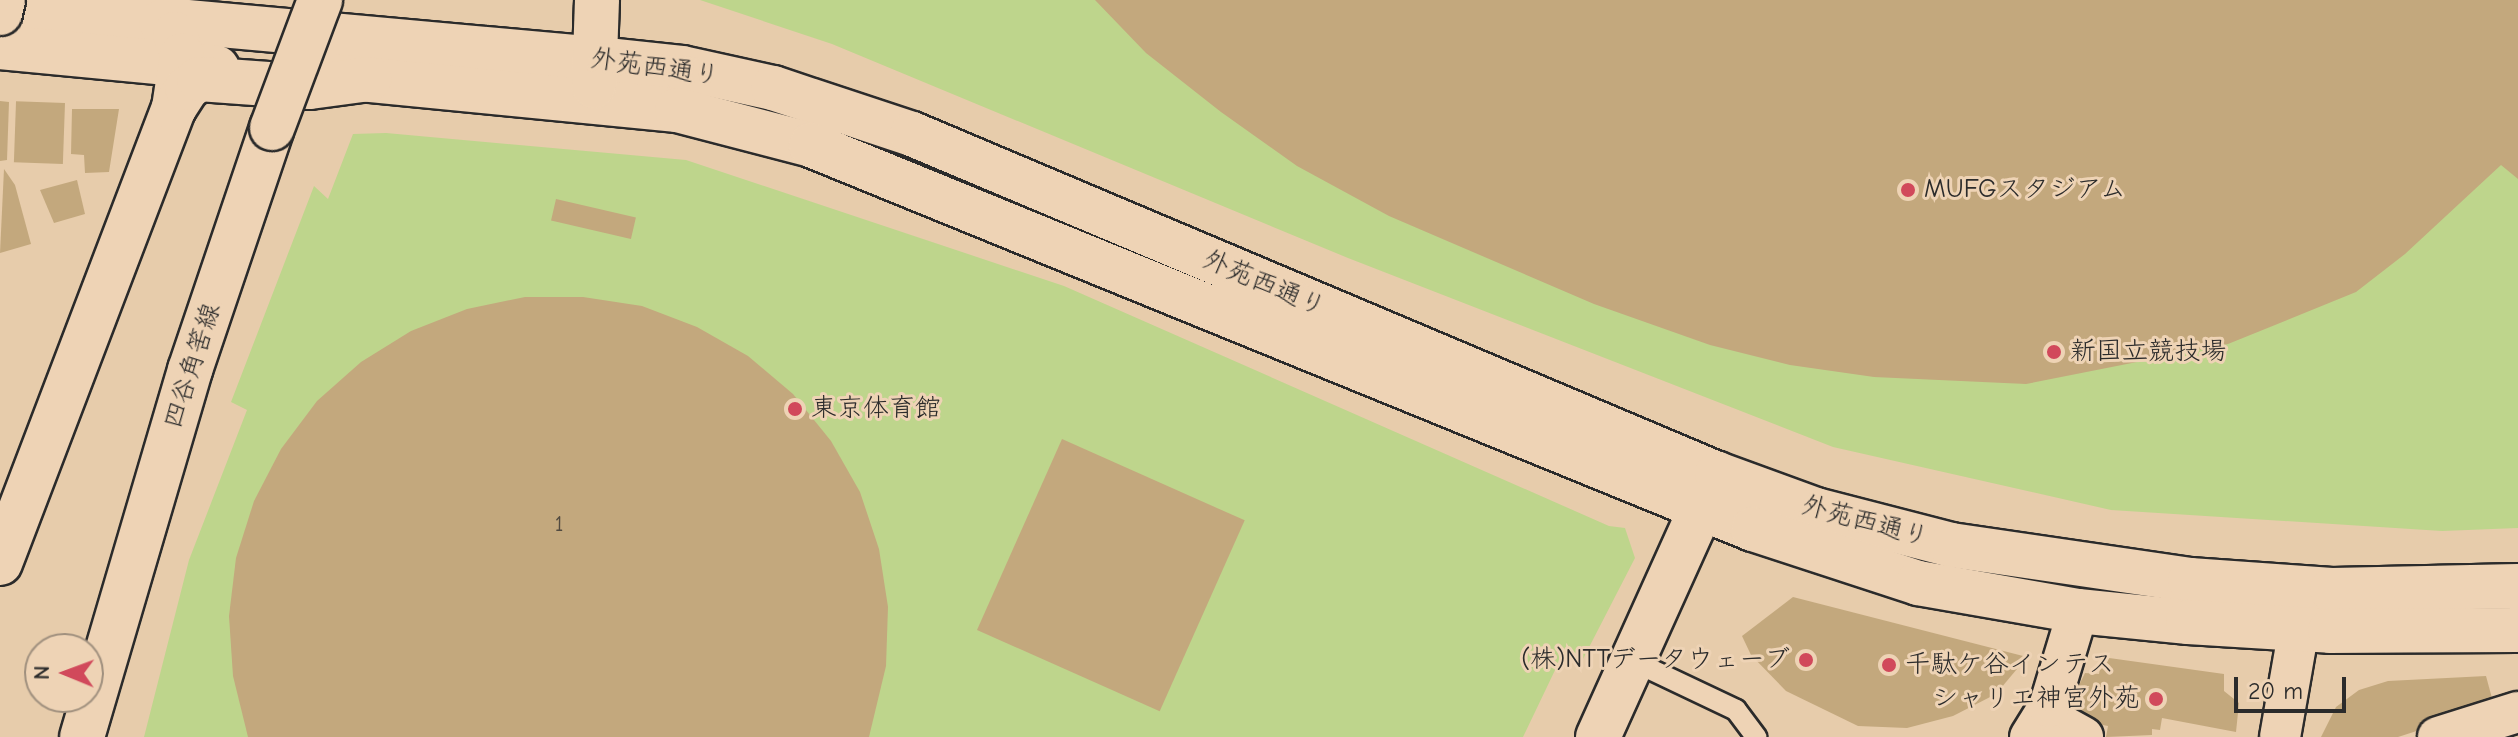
<!DOCTYPE html>
<meta charset="utf-8">
<style>
body{margin:0}
#map{position:relative;width:2518px;height:737px;overflow:hidden;background:#e7ccab;font-family:"Comic Neue","Klee One",sans-serif}
div>[style]{position:absolute}
[style*='--x']{left:calc(var(--x)*1px);top:calc(var(--y)*1px);width:calc(var(--w)*1px);rotate:calc(var(--a)*1deg)}
.green>*{inset:0;background:#bed58c}
.building>*{inset:0;background:#c3a87d;transform-origin:0 0}
.roads{filter:drop-shadow(2px 0 #2b2b2b) drop-shadow(-2px 0 #2b2b2b) drop-shadow(0 2px #2b2b2b) drop-shadow(0 -2px #2b2b2b)}
.service>*{height:20px;margin:-10px;padding:0 10px;transform-origin:10px;border-radius:10px;background:#eed3b5}
.minor>*{height:40px;margin:-20px;padding:0 20px;transform-origin:20px;border-radius:20px;background:#eed3b5}
.tertiary>*{height:44px;margin:-22px;padding:0 22px;transform-origin:22px;border-radius:22px;background:#eed3b5}
.secondary>*{height:44px;margin:-22px;padding:0 22px;transform-origin:22px;border-radius:22px;background:#eed3b5}
.motorway>*{height:44px;margin:-22px;padding:0 22px;transform-origin:22px;border-radius:22px;background:#eed3b5}
.bridges{filter:drop-shadow(2px 0 #2b2b2b) drop-shadow(-2px 0 #2b2b2b) drop-shadow(0 2px #2b2b2b) drop-shadow(0 -2px #2b2b2b)}
.secondary-bridge>*{height:44px;margin:-22px;padding:0 22px;transform-origin:22px;border-radius:22px;background:#eed3b5}
.motorway-bridge>*{height:44px;margin:-22px;padding:0 22px;transform-origin:22px;border-radius:22px;background:#eed3b5}
.dots>*{width:22px;height:22px;translate:-50% -50%;box-sizing:border-box;border:4px solid #eed3b5;border-radius:50%}
span{translate:-50% -50%;white-space:nowrap;text-align:center;line-height:1.15;-webkit-text-stroke:6px #eed3b5;paint-order:stroke}
.number-label{font-size:22px;color:#514a40}
.number-label span{-webkit-text-stroke-width:0}
.street-label{font-size:26px;color:#2b2b2b}
.poi-label{font-size:26px;color:#2b2b2b}
.left{translate:0 -50%;text-align:left}
.right{translate:-100% -50%;text-align:right}
.north{position:absolute;left:24px;top:633px;width:80px;height:80px;box-sizing:border-box;background:#eed3b5;border:2px solid #a0907e;border-radius:50%;rotate:271deg;font-size:22px;font-weight:700;line-height:32px;text-align:center;color:#2b2b2b}
.north::after{content:'';display:block;margin:auto;width:28px;height:36px;background:#d1495b;clip-path:polygon(50% 0,100% 100%,50% 72%,0 100%)}
.scale{position:absolute;left:2234px;top:677px;width:112px;height:36px;box-sizing:border-box;border:4px solid #2b2b2b;border-top:0;padding-left:10px;font-size:24px;line-height:28px;white-space:nowrap;color:#2b2b2b;-webkit-text-stroke:6px #eed3b5;paint-order:stroke}
</style>
<div id="map">
<div class="green">
<div style="clip-path:polygon(700px 0,2518px 0,2518px 528px,2442px 531px,2111px 510px,1833px 447px,1348px 258px,832px 44px)"></div>
<div style="clip-path:polygon(386px 133px,686px 160px,1064px 286px,1609px 526px,1625px 528px,1635px 558px,1583px 659px,1557px 666px,1523px 737px,144px 737px,189px 560px,247px 410px,231px 402px,314px 186px,328px 199px,353px 134px)"></div>
</div>
<div class="building">
<div style="clip-path:polygon(1095px 0,2518px 0,2518px 179px,2501px 165px,2405px 254px,2356px 292px,2228px 344px,2026px 384px,1874px 377px,1790px 365px,1710px 345px,1594px 304px,1389px 216px,1297px 166px,1221px 112px,1146px 53px)"></div>
<div style="clip-path:polygon(0 101px,9px 102px,7px 160px,0 161px)"></div>
<div style="left:65px;top:103px;width:61px;height:49px;rotate:92deg"></div>
<div style="clip-path:polygon(72px 109px,119px 109px,109px 172px,85px 173px,84px 155px,71px 154px)"></div>
<div style="clip-path:polygon(4px 169px,15px 185px,31px 244px,0 253px)"></div>
<div style="clip-path:polygon(77px 180px,85px 214px,54px 223px,40px 190px)"></div>
<div style="left:556px;top:199px;width:82px;height:22px;rotate:13deg"></div>
<div style="clip-path:polygon(525px 297px,583px 297px,642px 306px,697px 327px,748px 356px,793px 394px,831px 441px,860px 492px,879px 549px,888px 607px,886px 666px,869px 737px,248px 737px,233px 676px,229px 616px,236px 558px,254px 501px,281px 449px,317px 401px,361px 362px,411px 331px,467px 309px)"></div>
<div style="left:1062px;top:439px;width:200px;height:209px;rotate:24deg"></div>
<div style="clip-path:polygon(1793px 597px,2027px 657px,1996px 694px,1953px 716px,1907px 728px,1858px 726px,1786px 691px,1751px 655px,1742px 636px)"></div>
<div style="clip-path:polygon(2102px 657px,2224px 674px,2224px 691px,2239px 703px,2236px 732px,2162px 718px,2160px 730px,2152px 729px,2152px 735px,2106px 737px,2108px 726px,2076px 720px,2078px 687px,2085px 673px,2099px 674px)"></div>
<div style="clip-path:polygon(2486px 676px,2493px 702px,2426px 728px,2398px 737px,2321px 737px,2336px 707px,2359px 690px,2388px 681px)"></div>
</div>
<div class="roads">
<div class="service">
<div style="--x:1633;--y:661;--w:114;--a:25.4"></div>
<div style="--x:1736;--y:710;--w:34;--a:53"></div>
</div>
<div class="minor">
<div style="--x:2049;--y:707;--w:17;--a:65"></div>
<div style="--x:2056;--y:722;--w:31;--a:29"></div>
<div style="--x:2030;--y:737;--w:36;--a:-58"></div>
<div style="--x:2049;--y:707;--w:100;--a:-73.2"></div>
<div style="--x:2280;--y:737;--w:140;--a:-80.1"></div>
<div style="--x:2438;--y:737;--w:84;--a:-17.4"></div>
</div>
<div class="tertiary">
<div style="--x:1598;--y:737;--w:289;--a:-65.7"></div>
</div>
<div class="secondary">
<div style="--x:0;--y:5;--w:599;--a:5.17"></div>
<div style="--x:597;--y:59;--w:85;--a:6"></div>
<div style="--x:682;--y:68;--w:93;--a:12.4"></div>
<div style="--x:773;--y:88;--w:146;--a:18.3"></div>
<div style="--x:912;--y:134;--w:874;--a:22.9"></div>
<div style="--x:1717;--y:474;--w:105;--a:20"></div>
<div style="--x:1816;--y:510;--w:139;--a:14.5"></div>
<div style="--x:1951;--y:545;--w:242;--a:8.3"></div>
<div style="--x:2190;--y:580;--w:142;--a:4"></div>
<div style="--x:2332;--y:590;--w:186;--a:-1.2"></div>
<div style="--x:0;--y:47;--w:218;--a:5.5"></div>
<div style="--x:330;--y:76;--w:349;--a:5.6"></div>
<div style="--x:677;--y:110;--w:138;--a:14.6"></div>
<div style="--x:811;--y:145;--w:1017;--a:22.18"></div>
<div style="--x:1753;--y:529;--w:174;--a:18.1"></div>
<div style="--x:1918;--y:583;--w:162;--a:9.9"></div>
<div style="--x:2078;--y:611;--w:111;--a:5.7"></div>
<div style="--x:2188;--y:622;--w:142;--a:3.6"></div>
<div style="--x:2330;--y:631;--w:188;--a:-0.3"></div>
<div style="--x:594;--y:86;--w:86;--a:-88"></div>
<div style="--x:82;--y:737;--w:383;--a:-73.6"></div>
<div style="--x:190;--y:370;--w:256;--a:-71.3"></div>
</div>
<div class="motorway">
<div style="--x:161;--y:22;--w:18;--a:41"></div>
<div style="--x:175;--y:34;--w:22;--a:72"></div>
<div style="--x:182;--y:55;--w:54;--a:98.6"></div>
<div style="--x:0;--y:563;--w:487;--a:-69.1"></div>
<div style="--x:174;--y:108;--w:24;--a:-57"></div>
<div style="--x:187;--y:88;--w:15;--a:-37"></div>
<div style="--x:199;--y:79;--w:111;--a:4.1"></div>
<div style="--x:310;--y:87;--w:60;--a:-7.7"></div>
</div>
</div>
<div class="bridges">
<div class="secondary-bridge">
<div style="--x:272;--y:128;--w:137;--a:-69.4"></div>
</div>
<div class="motorway-bridge">
<div style="--x:0;--y:13;--w:13;--a:-77"></div>
</div>
</div>
<div class="dots">
<div style="left:1908px;top:190px;background:#d1495b"></div>
<div style="left:2054px;top:352px;background:#d1495b"></div>
<div style="left:795px;top:409px;background:#d1495b"></div>
<div style="left:1806px;top:660px;background:#d1495b"></div>
<div style="left:1889px;top:665px;background:#d1495b"></div>
<div style="left:2156px;top:699px;background:#d1495b"></div>
</div>
<div class="number-label">
<span style="left:559px;top:525px">1</span>
</div>
<div class="street-label">
<span style="left:655px;top:68px;rotate:8deg">外苑西通り</span>
<span style="left:1264px;top:284px;rotate:23deg">外苑西通り</span>
<span style="left:193px;top:366px;rotate:-72deg">四谷角筈線</span>
<span style="left:1865px;top:522px;rotate:15deg">外苑西通り</span>
</div>
<div class="poi-label">
<span class="left" style="left:1924px;top:190px">MUFGスタジアム</span>
<span class="left" style="left:2070px;top:352px">新国立競技場</span>
<span class="left" style="left:811px;top:409px">東京体育館</span>
<span class="right" style="left:1790px;top:660px">(株)NTTデータウェーブ</span>
<span class="left" style="left:1905px;top:665px">千駄ケ谷インテス</span>
<span class="right" style="left:2140px;top:699px">シャリエ神宮外苑</span>
</div>
<div class="north">N</div>
<div class="scale">20 m</div>
</div>
